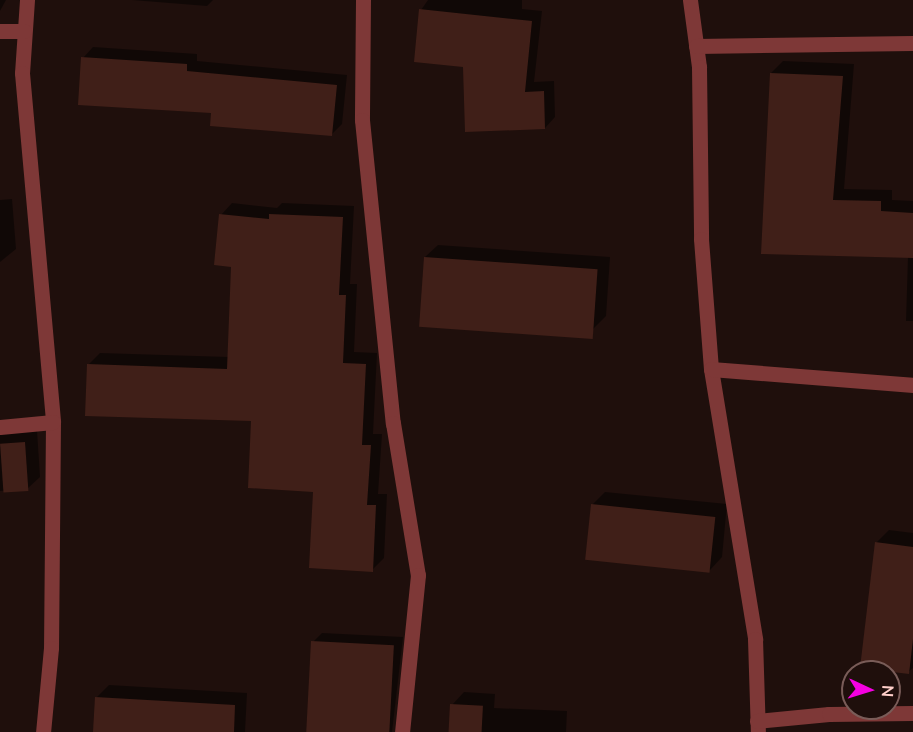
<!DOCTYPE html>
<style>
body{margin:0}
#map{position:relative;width:913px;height:732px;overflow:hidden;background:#1f0f0c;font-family:"Nunito Sans",sans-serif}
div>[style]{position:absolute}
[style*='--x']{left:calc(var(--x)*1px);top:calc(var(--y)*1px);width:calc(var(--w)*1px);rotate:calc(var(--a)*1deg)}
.shadow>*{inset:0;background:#0007}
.building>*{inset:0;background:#401f18;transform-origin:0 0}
.minor>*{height:15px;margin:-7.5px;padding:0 7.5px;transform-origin:7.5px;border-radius:7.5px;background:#7e3837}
span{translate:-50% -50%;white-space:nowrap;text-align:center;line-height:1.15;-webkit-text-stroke:5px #1f0f0c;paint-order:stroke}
.north{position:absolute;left:841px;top:660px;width:60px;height:60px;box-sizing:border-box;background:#1f0f0c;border:2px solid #795c58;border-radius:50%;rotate:94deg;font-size:16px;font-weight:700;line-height:24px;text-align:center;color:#ffcfca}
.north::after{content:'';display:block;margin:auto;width:21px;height:27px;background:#f500e2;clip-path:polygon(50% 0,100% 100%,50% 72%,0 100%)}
</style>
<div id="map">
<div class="shadow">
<div style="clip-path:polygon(0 0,6px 0,0 11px)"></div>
<div style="clip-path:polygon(132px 0,213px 0,207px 6px)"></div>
<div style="clip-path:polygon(428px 0,522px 0,522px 9px,542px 11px,534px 82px,554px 81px,555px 117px,545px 128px,465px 66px,421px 10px)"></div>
<div style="clip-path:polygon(93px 47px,197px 54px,197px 61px,347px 75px,342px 124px,331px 135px,213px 112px,83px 58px)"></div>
<div style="clip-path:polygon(783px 61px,854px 64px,844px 189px,892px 190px,892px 200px,913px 201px,913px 321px,906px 321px,908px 256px,763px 253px,771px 73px)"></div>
<div style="clip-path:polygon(12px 199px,16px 249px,0 262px,0 200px)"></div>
<div style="clip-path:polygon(232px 203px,277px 208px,282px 203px,354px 206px,350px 284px,357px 284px,354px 352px,377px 353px,373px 434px,382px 434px,378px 494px,387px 494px,384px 558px,372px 570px,314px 490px,252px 420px,89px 364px,100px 353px,229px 357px,233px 265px,221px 215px)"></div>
<div style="clip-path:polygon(438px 245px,610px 257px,606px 316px,593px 329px,425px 257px)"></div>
<div style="clip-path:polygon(37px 430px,40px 477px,27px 489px,0 491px,0 432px)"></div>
<div style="clip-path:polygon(605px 492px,727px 504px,722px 557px,710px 570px,592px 505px)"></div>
<div style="clip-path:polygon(889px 530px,913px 533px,913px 668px,908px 672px,876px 543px)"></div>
<div style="clip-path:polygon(322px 633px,403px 637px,392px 732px,308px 732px,313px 642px)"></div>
<div style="clip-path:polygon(109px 685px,247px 693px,245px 732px,94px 732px,96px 698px)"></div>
<div style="clip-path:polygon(464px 692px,495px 694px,494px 708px,567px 711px,566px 732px,450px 732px,452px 705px)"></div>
</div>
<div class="building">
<div style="clip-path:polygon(419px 9px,532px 21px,525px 92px,544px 91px,545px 129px,465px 132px,463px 67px,414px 62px)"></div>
<div style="clip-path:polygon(81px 57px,187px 64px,187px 71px,337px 85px,332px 136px,210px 126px,211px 113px,78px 105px)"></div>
<div style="clip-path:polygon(770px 73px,843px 76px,833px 200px,881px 201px,881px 211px,913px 213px,913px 258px,761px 254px)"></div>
<div style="clip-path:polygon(219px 214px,269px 219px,269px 214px,343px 217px,339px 295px,346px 295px,343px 363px,366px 364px,362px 445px,371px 445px,367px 505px,376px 505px,373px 572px,309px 568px,313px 492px,248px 488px,251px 421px,85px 416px,87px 364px,227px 369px,231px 267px,214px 265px)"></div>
<div style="left:424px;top:257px;width:174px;height:70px;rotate:4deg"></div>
<div style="left:25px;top:442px;width:49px;height:25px;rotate:86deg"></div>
<div style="left:591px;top:504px;width:125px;height:56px;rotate:6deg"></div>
<div style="clip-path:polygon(875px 542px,913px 547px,913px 639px,909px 674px,860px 668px)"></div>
<div style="left:311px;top:641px;width:83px;height:91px;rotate:3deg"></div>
<div style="clip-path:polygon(95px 697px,235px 705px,234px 732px,93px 732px)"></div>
<div style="left:450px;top:704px;width:33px;height:28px;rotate:3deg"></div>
</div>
<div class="minor">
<div style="--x:27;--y:0;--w:73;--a:93.9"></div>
<div style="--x:22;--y:73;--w:350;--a:84.9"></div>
<div style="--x:53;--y:422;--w:226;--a:90.5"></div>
<div style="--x:51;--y:648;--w:84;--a:95.4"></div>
<div style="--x:363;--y:0;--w:120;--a:90.5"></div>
<div style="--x:362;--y:120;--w:305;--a:84.2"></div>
<div style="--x:393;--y:423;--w:154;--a:80.7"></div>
<div style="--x:418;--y:575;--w:158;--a:95.8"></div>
<div style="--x:690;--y:0;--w:68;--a:82.3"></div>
<div style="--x:699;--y:67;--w:172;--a:89.3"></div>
<div style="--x:701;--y:239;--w:130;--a:85.6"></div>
<div style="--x:711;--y:369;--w:274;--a:80.7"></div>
<div style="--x:755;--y:639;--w:93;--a:88.2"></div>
<div style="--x:0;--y:31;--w:24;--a:0"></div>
<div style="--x:696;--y:46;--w:217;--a:-0.8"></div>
<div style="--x:711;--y:369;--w:203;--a:4.5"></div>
<div style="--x:0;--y:427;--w:53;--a:-5.4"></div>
<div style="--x:757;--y:721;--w:72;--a:-5.6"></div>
<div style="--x:829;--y:714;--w:84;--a:-0.7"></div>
</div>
<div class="north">N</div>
</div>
